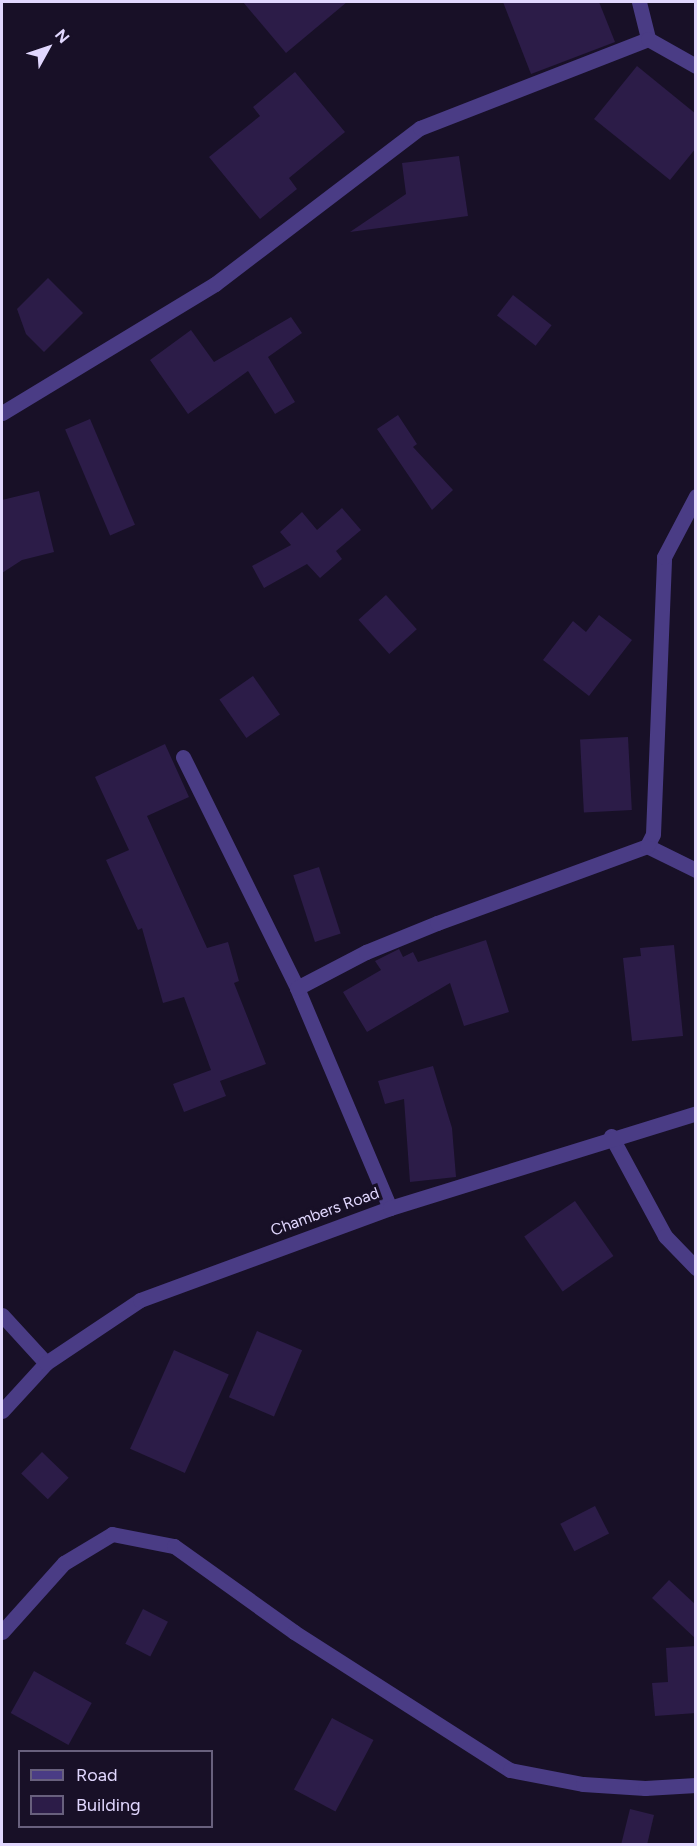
<!DOCTYPE html>
<style>
body{margin:0}
#map{position:relative;width:697px;height:1846px;overflow:hidden;background:#181027;font-family:Figtree,sans-serif}
div>[style]{position:absolute}
[style*='--x']{left:calc(var(--x)*1px);top:calc(var(--y)*1px);width:calc(var(--w)*1px);rotate:calc(var(--a)*1deg)}
.building>*{inset:0;background:#2c1c48;transform-origin:0 0}
.minor>*{height:15px;margin:-7.5px;padding:0 7.5px;transform-origin:7.5px;border-radius:7.5px;background:#4a3c85}
.tertiary>*{height:15px;margin:-7.5px;padding:0 7.5px;transform-origin:7.5px;border-radius:7.5px;background:#4a3c85}
span{translate:-50% -50%;white-space:nowrap;text-align:center;line-height:1.15;-webkit-text-stroke:6px #181027;paint-order:stroke}
.street-label{font-size:16px;color:#e1d7fe}
.frame{position:absolute;inset:0;border:3px solid #e1d7fe;pointer-events:none}
.legend{position:absolute;left:18px;top:1750px;width:195px;height:78px;box-sizing:border-box;background:#181027;border:2px solid #68607d;margin:0;padding:8px 10px;list-style:none;font-size:18px;color:#e1d7fe}
.legend li{display:flex;align-items:center;gap:12px;height:30px}
.legend b{width:30px;border:2px solid #68607d}
.north{position:absolute;left:18px;top:18px;width:60px;height:60px;-webkit-text-stroke:4px #181027;paint-order:stroke;rotate:50deg;font-size:16px;font-weight:700;line-height:24px;text-align:center;color:#e1d7fe}
.north::after{content:'';display:block;margin:auto;width:21px;height:27px;background:#e1d7fe;clip-path:polygon(50% 0,100% 100%,50% 72%,0 100%)}
</style>
<div id="map">
<div class="building">
<div style="clip-path:polygon(243px 2px,347px 2px,286px 53px)"></div>
<div style="clip-path:polygon(503px 2px,599px 2px,615px 42px,531px 74px)"></div>
<div style="clip-path:polygon(637px 66px,696px 114px,696px 148px,670px 180px,594px 119px)"></div>
<div style="clip-path:polygon(295px 72px,345px 132px,289px 178px,297px 189px,260px 219px,209px 157px,260px 116px,253px 107px)"></div>
<div style="clip-path:polygon(459px 156px,468px 216px,350px 232px,406px 194px,402px 163px)"></div>
<div style="clip-path:polygon(48px 278px,83px 313px,44px 352px,26px 334px,17px 309px)"></div>
<div style="left:513px;top:295px;width:49px;height:26px;rotate:38deg"></div>
<div style="clip-path:polygon(291px 317px,302px 333px,268px 357px,295px 402px,275px 414px,248px 371px,188px 414px,150px 360px,191px 330px,214px 362px)"></div>
<div style="clip-path:polygon(398px 415px,417px 444px,413px 447px,453px 490px,432px 510px,377px 429px)"></div>
<div style="left:90px;top:419px;width:115px;height:27px;rotate:67deg"></div>
<div style="clip-path:polygon(39px 491px,54px 552px,22px 560px,2px 573px,2px 500px)"></div>
<div style="clip-path:polygon(342px 508px,361px 530px,336px 551px,342px 559px,320px 578px,307px 564px,264px 588px,252px 566px,291px 545px,280px 532px,302px 512px,317px 530px)"></div>
<div style="left:386px;top:595px;width:46px;height:37px;rotate:48deg"></div>
<div style="clip-path:polygon(599px 615px,632px 640px,589px 696px,543px 660px,573px 621px,586px 632px)"></div>
<div style="left:253px;top:676px;width:47px;height:41px;rotate:55deg"></div>
<div style="left:628px;top:737px;width:73px;height:48px;rotate:87deg"></div>
<div style="clip-path:polygon(165px 744px,189px 797px,147px 816px,207px 948px,228px 942px,239px 981px,234px 983px,266px 1064px,220px 1081px,226px 1096px,184px 1112px,173px 1084px,211px 1070px,184px 997px,163px 1003px,142px 928px,138px 930px,106px 860px,129px 850px,95px 777px)"></div>
<div style="left:319px;top:867px;width:70px;height:27px;rotate:72deg"></div>
<div style="clip-path:polygon(486px 940px,509px 1012px,464px 1026px,450px 983px,367px 1032px,343px 992px,381px 970px,375px 961px,399px 949px,403px 957px,413px 952px,418px 962px)"></div>
<div style="clip-path:polygon(674px 945px,683px 1036px,632px 1041px,623px 958px,641px 956px,640px 948px)"></div>
<div style="clip-path:polygon(433px 1066px,452px 1128px,456px 1177px,410px 1182px,404px 1099px,385px 1104px,378px 1081px)"></div>
<div style="left:575px;top:1201px;width:67px;height:62px;rotate:55deg"></div>
<div style="left:257px;top:1331px;width:49px;height:72px;rotate:23deg"></div>
<div style="left:174px;top:1350px;width:60px;height:108px;rotate:24deg"></div>
<div style="left:42px;top:1452px;width:37px;height:30px;rotate:44deg"></div>
<div style="left:595px;top:1506px;width:31px;height:39px;rotate:63deg"></div>
<div style="clip-path:polygon(669px 1580px,696px 1605px,696px 1639px,652px 1598px)"></div>
<div style="left:143px;top:1609px;width:28px;height:39px;rotate:27deg"></div>
<div style="clip-path:polygon(696px 1646px,696px 1713px,655px 1716px,652px 1683px,668px 1682px,666px 1648px)"></div>
<div style="left:34px;top:1671px;width:66px;height:48px;rotate:29deg"></div>
<div style="left:332px;top:1718px;width:47px;height:81px;rotate:28deg"></div>
<div style="clip-path:polygon(630px 1809px,654px 1815px,647px 1845px,621px 1845px)"></div>
</div>
<div class="minor">
<div style="--x:639;--y:2;--w:38;--a:76"></div>
<div style="--x:2;--y:413;--w:249;--a:-31.2"></div>
<div style="--x:215;--y:284;--w:258;--a:-37.3"></div>
<div style="--x:420;--y:128;--w:245;--a:-21.3"></div>
<div style="--x:648;--y:39;--w:55;--a:29.4"></div>
<div style="--x:183;--y:757;--w:258;--a:63.7"></div>
<div style="--x:297;--y:988;--w:239;--a:67.1"></div>
<div style="--x:647;--y:846;--w:55;--a:26.1"></div>
<div style="--x:297;--y:988;--w:78;--a:-27.6"></div>
<div style="--x:366;--y:952;--w:77;--a:-22.2"></div>
<div style="--x:437;--y:923;--w:224;--a:-20.1"></div>
<div style="--x:647;--y:846;--w:13;--a:-63"></div>
<div style="--x:653;--y:834;--w:277;--a:-87.7"></div>
<div style="--x:664;--y:557;--w:69;--a:-62.3"></div>
<div style="--x:611;--y:1136;--w:114;--a:61.6"></div>
<div style="--x:665;--y:1236;--w:45;--a:45.9"></div>
<div style="--x:2;--y:1315;--w:65;--a:47.5"></div>
<div style="--x:2;--y:1632;--w:93;--a:-48.1"></div>
<div style="--x:64;--y:1563;--w:56;--a:-31.1"></div>
<div style="--x:112;--y:1534;--w:63;--a:11"></div>
<div style="--x:174;--y:1546;--w:148;--a:35.6"></div>
<div style="--x:294;--y:1632;--w:256;--a:32.6"></div>
<div style="--x:510;--y:1770;--w:74;--a:10.9"></div>
<div style="--x:583;--y:1784;--w:62;--a:3.7"></div>
<div style="--x:645;--y:1788;--w:51;--a:-3.4"></div>
</div>
<div class="tertiary">
<div style="--x:2;--y:1411;--w:65;--a:-47.5"></div>
<div style="--x:46;--y:1363;--w:113;--a:-33.8"></div>
<div style="--x:140;--y:1300;--w:266;--a:-20.2"></div>
<div style="--x:390;--y:1208;--w:320;--a:-17.2"></div>
</div>
<div class="street-label">
<span style="left:325px;top:1212px;rotate:-20deg">Chambers Road</span>
</div>
<div class="frame"></div>
<ul class="legend">
<li><b style="height:8px;background:#4a3c85"></b>Road</li>
<li><b style="height:16px;background:#2c1c48"></b>Building</li>
</ul>
<div class="north">N</div>
</div>
